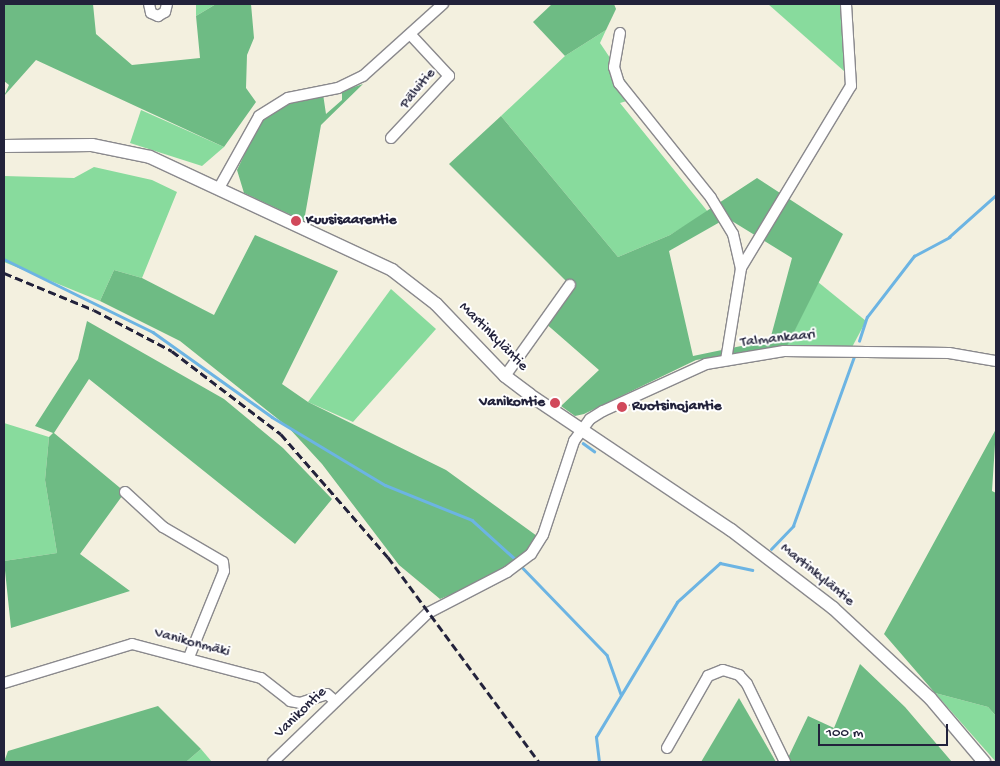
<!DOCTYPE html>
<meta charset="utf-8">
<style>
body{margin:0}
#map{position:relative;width:1000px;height:766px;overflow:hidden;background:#f3f0df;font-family:"Gochi Hand",sans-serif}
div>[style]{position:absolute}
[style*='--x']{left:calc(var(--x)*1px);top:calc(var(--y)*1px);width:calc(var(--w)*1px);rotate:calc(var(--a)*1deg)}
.green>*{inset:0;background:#88db9d}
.forest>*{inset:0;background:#6ebb84}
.stream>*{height:2.5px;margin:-1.25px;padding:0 1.25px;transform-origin:1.25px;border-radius:1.25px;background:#6cb4e3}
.roads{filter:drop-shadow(1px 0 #8a898d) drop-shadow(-1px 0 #8a898d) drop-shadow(0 1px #8a898d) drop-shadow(0 -1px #8a898d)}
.minor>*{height:10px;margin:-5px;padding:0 5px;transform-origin:5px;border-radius:5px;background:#fff}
.tertiary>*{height:12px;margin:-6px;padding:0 6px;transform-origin:6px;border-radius:6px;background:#fff}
.rail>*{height:2.5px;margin-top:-1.25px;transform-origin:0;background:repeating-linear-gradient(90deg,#22223b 0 8px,transparent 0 12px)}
.dots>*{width:14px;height:14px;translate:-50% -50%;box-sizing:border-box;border:2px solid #fff;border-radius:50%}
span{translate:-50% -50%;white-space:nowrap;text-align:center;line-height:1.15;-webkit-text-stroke:4px #fff;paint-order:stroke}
.street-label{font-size:15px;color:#22223b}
.poi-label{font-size:15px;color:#22223b;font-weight:700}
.left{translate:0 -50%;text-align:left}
.right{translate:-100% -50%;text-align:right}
.frame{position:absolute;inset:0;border:5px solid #22223b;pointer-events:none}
.scale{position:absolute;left:818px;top:724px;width:130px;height:22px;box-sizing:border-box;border:2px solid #22223b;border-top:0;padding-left:6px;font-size:15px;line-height:18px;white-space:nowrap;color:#22223b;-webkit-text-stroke:4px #fff;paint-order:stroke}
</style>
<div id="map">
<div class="green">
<div style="clip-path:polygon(196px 4px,216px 4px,196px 16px)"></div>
<div style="clip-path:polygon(768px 4px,846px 4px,853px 79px)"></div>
<div style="clip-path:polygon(606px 30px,600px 43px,637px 98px,620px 103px,708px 212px,670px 235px,618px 257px,501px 116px,565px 56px)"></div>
<div style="clip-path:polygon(141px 110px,224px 147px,202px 166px,130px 143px)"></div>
<div style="clip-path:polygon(94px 167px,152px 180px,177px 192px,142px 278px,114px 270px,100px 301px,4px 262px,4px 176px,74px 178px)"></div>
<div style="clip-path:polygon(818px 282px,866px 321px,851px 349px,784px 351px)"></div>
<div style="clip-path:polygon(391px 289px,436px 329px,353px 422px,308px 402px)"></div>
<div style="clip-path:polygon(4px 423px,49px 437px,45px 480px,57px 553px,4px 561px)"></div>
<div style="clip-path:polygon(935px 693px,988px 707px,996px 716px,996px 762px)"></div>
<div style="clip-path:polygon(201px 749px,212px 762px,186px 762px)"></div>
</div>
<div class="forest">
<div style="clip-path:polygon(4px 4px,93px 4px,96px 34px,132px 65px,200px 58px,196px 16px,216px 4px,251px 4px,254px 38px,247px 55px,246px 88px,256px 102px,224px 147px,36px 60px,4px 96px,9px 85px,4px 81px)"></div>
<div style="clip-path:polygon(552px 4px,614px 4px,616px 9px,606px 30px,565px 56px,533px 22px)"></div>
<div style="clip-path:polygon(363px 84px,321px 125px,304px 221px,244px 193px,237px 170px,262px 118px,286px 103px,323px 94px,326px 114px,342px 100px,342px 91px)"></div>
<div style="clip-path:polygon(evenodd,501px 116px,618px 257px,670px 235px,757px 178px,843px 234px,787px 346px,696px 360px,584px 414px,575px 416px,561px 406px,599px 370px,544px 322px,570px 285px,449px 164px,501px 116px,727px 218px,792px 258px,770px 340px,693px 356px,669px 251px,727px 218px)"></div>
<div style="clip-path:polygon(255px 235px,338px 271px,282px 384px,308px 402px,446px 470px,537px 536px,543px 535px,507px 572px,440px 599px,399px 565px,322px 464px,288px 427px,180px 341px,100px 301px,114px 270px,142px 278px,214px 315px)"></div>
<div style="clip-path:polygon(87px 321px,224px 399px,283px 448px,332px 499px,295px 544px,89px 379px,54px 433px,125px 492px,80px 554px,130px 591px,11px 628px,4px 561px,57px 553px,45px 480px,49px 437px,53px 433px,35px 426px,78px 359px)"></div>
<div style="clip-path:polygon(996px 429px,992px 491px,996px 493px,996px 716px,988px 707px,935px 693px,884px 634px)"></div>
<div style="clip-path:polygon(860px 664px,905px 707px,952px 762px,786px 762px,808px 716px,834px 728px)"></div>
<div style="clip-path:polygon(739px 698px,776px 762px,701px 762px)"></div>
<div style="clip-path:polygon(158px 706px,201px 749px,186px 762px,4px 762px,8px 751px)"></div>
</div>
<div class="stream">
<div style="--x:4;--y:259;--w:166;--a:26.1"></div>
<div style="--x:153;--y:332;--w:146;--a:35.5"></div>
<div style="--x:272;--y:417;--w:132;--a:31"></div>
<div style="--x:385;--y:485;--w:94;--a:21.9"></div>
<div style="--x:472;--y:520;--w:57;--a:42.1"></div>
<div style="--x:859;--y:341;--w:25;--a:-72"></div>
<div style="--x:867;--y:317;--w:77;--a:-52.4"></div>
<div style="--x:914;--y:256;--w:40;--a:-28"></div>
<div style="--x:949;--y:237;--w:63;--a:-41.8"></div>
<div style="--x:583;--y:443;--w:14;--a:36"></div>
<div style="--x:771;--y:549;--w:32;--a:-46"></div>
<div style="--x:793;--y:526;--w:180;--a:-70.2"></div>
<div style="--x:522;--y:567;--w:122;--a:46"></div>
<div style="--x:607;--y:655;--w:41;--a:70.3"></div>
<div style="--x:599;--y:762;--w:25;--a:-97"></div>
<div style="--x:596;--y:737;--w:157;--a:-59"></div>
<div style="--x:677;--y:602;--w:58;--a:-42.2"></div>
<div style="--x:720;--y:563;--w:33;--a:12"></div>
</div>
<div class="roads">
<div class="minor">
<div style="--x:149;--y:4;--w:9;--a:77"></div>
<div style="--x:151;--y:13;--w:8;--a:23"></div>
<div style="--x:158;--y:16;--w:8;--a:-30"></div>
<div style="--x:165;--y:12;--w:8;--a:-76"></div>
<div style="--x:620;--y:33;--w:35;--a:100"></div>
<div style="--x:614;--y:67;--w:17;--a:73"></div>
<div style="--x:619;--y:83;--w:147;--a:51.3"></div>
<div style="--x:711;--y:198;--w:42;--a:58.6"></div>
<div style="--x:733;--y:234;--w:35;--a:77"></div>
<div style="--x:391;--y:138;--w:85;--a:-46.9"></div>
<div style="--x:449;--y:76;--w:57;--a:-132.9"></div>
<div style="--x:219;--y:188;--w:82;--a:-60.9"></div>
<div style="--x:259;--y:116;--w:34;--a:-32"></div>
<div style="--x:288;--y:98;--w:51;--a:-11.3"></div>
<div style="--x:338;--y:88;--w:28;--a:-26"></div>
<div style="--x:363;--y:76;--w:108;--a:-42"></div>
<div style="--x:726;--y:360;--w:93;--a:-80.7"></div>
<div style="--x:741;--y:268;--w:213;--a:-58.9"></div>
<div style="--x:851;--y:86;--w:82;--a:-93.5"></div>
<div style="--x:505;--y:376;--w:112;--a:-54.5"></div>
<div style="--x:125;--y:492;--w:52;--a:42.6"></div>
<div style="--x:163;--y:527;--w:69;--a:30.3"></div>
<div style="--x:223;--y:562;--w:9;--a:84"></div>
<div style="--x:224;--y:571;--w:93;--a:112.1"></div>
<div style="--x:4;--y:683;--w:134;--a:-16.9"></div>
<div style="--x:132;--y:644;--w:133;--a:14.8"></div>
<div style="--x:261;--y:678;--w:37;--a:38"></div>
<div style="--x:290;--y:701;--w:10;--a:11"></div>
<div style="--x:300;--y:703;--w:28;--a:-18"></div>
<div style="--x:327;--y:694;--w:11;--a:41"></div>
<div style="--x:667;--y:748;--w:83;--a:-60.3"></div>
<div style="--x:708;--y:676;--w:16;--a:-22"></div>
<div style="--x:723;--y:670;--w:17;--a:17"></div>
<div style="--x:739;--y:675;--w:12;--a:48"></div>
<div style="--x:747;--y:684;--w:87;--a:64"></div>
<div style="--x:273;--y:762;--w:215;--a:-43.9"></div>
<div style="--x:428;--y:613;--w:89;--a:-27.4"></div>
<div style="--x:507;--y:572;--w:30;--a:-37"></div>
<div style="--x:531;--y:554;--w:22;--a:-58"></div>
<div style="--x:543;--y:535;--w:99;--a:-71.7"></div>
<div style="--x:574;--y:441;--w:27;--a:-54"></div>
<div style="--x:590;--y:419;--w:15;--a:-32"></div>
<div style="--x:603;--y:411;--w:113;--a:-24.5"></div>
<div style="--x:706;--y:364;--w:79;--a:-9.5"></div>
<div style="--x:784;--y:351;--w:165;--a:0.7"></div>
<div style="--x:949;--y:353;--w:48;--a:9.7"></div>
</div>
<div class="tertiary">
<div style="--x:4;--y:146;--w:88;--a:-0.7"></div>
<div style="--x:92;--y:145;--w:59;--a:11.7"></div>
<div style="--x:150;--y:157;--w:267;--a:25"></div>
<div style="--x:392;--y:270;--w:56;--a:37.7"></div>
<div style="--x:436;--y:304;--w:100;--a:46.2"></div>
<div style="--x:505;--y:376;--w:31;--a:37"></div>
<div style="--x:530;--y:395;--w:242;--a:33.9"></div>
<div style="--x:731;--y:530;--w:128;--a:37.4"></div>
<div style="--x:833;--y:608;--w:132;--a:42.9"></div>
<div style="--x:930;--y:698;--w:84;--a:49.8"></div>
</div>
</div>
<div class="rail">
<div style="--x:4;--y:273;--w:97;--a:22.3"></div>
<div style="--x:94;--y:310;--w:88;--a:27.7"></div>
<div style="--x:172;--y:351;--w:137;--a:37.3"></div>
<div style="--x:281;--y:434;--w:163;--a:49"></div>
<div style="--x:388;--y:557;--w:255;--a:53.6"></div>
</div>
<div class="dots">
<div style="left:296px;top:221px;background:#d1495b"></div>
<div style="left:555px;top:403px;background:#d1495b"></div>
<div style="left:622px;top:407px;background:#d1495b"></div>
</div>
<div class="street-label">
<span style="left:418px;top:89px;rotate:-51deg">Pälvitie</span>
<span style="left:493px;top:337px;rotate:45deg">Martinkyläntie</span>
<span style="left:778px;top:339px;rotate:-6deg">Talmankaari</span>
<span style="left:817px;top:575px;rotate:39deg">Martinkyläntie</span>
<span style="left:192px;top:643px;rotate:15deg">Vanikonmäki</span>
<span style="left:301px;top:713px;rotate:-44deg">Vanikontie</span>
</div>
<div class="poi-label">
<span class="left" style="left:306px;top:221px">Kuusisaarentie</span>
<span class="right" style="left:545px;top:403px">Vanikontie</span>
<span class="left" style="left:632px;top:407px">Ruotsinojantie</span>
</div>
<div class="frame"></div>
<div class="scale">100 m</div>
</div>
